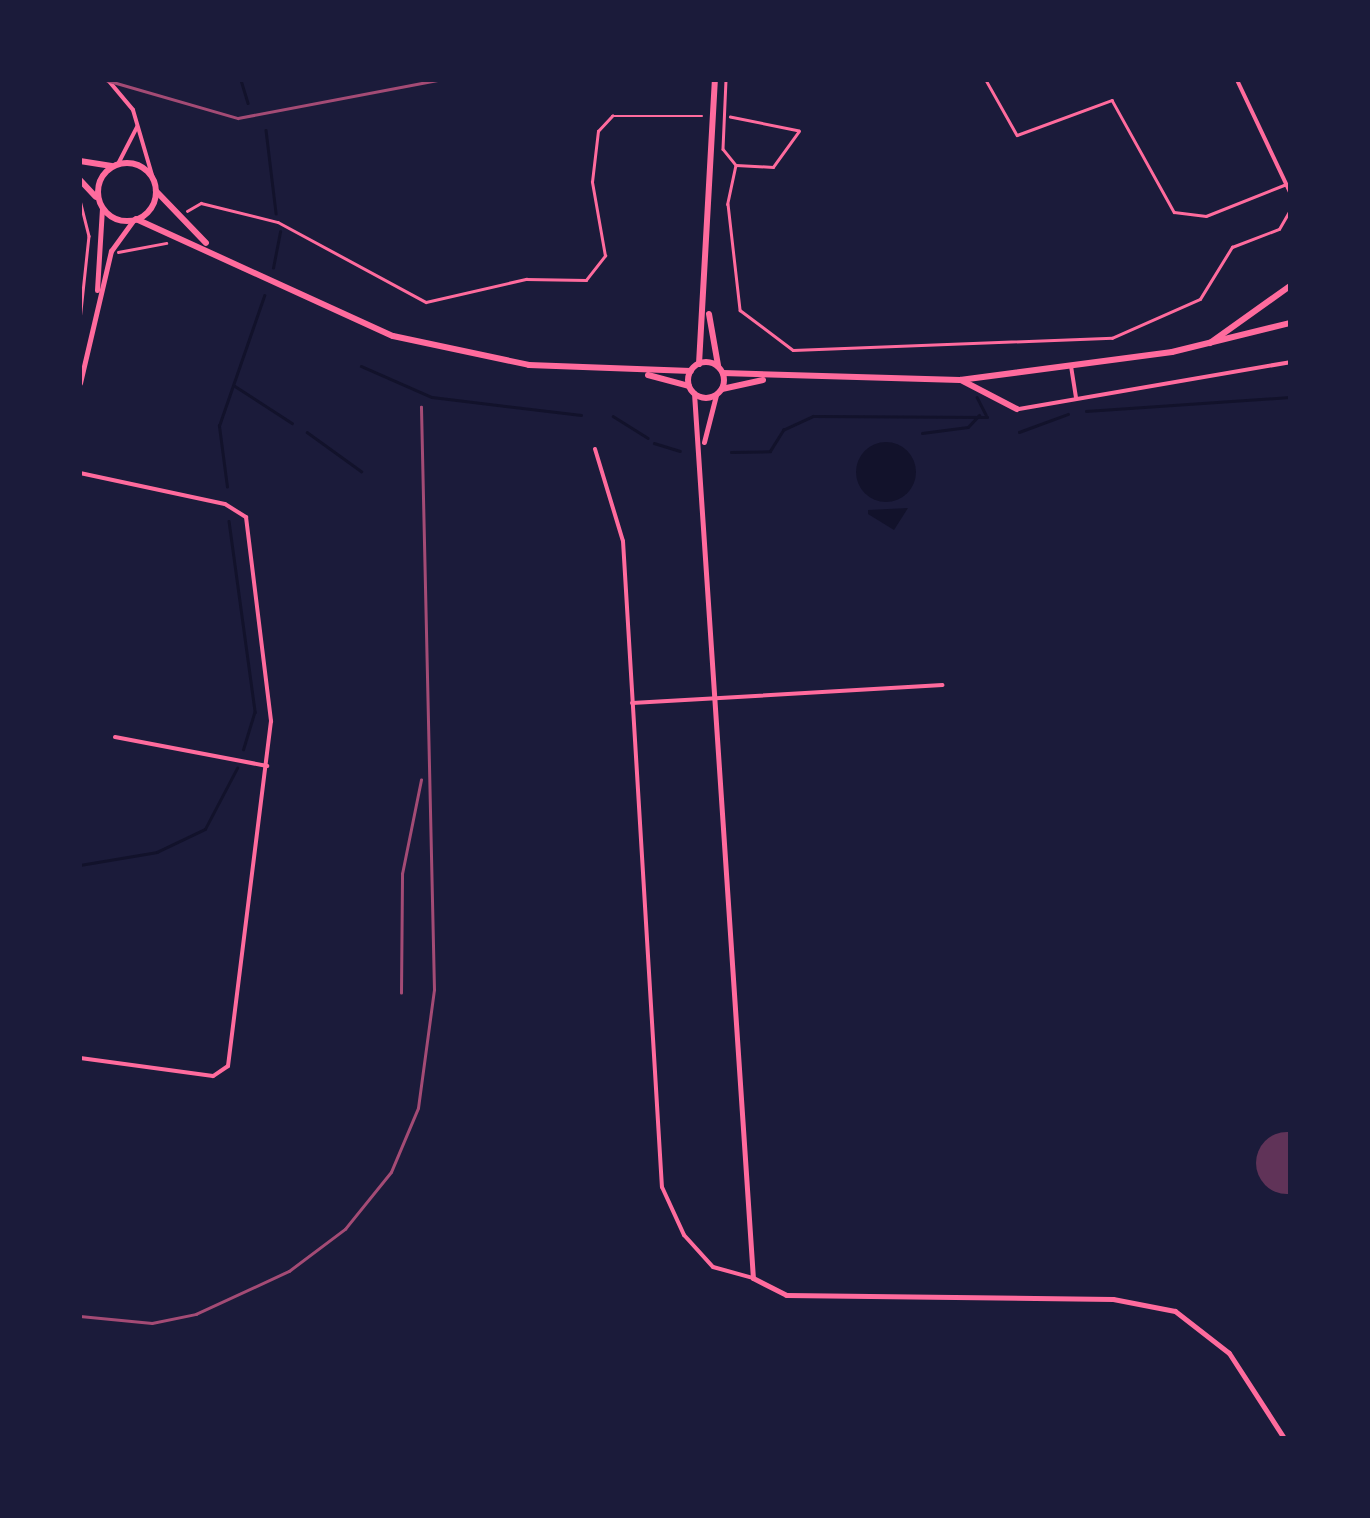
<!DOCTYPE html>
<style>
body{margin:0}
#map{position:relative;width:1370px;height:1518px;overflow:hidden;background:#1b1b3a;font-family:"Roboto Condensed",sans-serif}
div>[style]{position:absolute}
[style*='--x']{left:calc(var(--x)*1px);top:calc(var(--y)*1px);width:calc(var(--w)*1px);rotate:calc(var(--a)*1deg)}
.water>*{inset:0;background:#12122b}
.round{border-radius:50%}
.stream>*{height:2.5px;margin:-1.25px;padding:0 1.25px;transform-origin:1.25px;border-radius:1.25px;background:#12122b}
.runway>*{height:62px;margin:-31px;padding:0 31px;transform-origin:31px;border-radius:31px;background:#603358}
.path>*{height:2.5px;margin:-1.25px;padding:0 1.25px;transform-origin:1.25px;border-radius:1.25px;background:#ff6b9d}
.service>*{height:2.5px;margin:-1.25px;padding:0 1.25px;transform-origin:1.25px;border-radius:1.25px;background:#ff6b9d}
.minor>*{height:4px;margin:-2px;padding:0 2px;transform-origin:2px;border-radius:2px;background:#ff6b9d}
.tertiary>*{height:5px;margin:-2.5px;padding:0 2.5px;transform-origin:2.5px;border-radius:2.5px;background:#ff6b9d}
.secondary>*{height:6px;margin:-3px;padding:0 3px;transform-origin:3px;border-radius:3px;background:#ff6b9d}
.secondary>.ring{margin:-3px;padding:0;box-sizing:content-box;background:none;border:6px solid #ff6b9d;border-radius:50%}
.rail>*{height:2.5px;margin:-1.25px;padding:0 1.25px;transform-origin:1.25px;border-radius:1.25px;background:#a44b75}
span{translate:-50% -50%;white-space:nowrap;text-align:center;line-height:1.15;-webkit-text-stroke:9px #1b1b3a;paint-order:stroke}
.frame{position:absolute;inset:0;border:82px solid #1b1b3a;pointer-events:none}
</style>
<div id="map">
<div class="water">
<div class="round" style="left:856px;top:442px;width:60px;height:60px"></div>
<div style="clip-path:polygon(908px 508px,894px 530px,868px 514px,868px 510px)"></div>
</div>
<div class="stream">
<div style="--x:241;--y:80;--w:24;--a:73"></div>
<div style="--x:266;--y:130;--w:84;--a:83.1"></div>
<div style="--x:273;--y:268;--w:37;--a:-79"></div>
<div style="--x:361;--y:366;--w:77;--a:23.6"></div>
<div style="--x:432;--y:397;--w:150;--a:6.9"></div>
<div style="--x:235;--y:386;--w:68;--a:33"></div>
<div style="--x:977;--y:397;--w:20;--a:63"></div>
<div style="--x:1086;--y:411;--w:204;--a:-3.9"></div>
<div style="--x:613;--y:416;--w:41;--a:32.2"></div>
<div style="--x:307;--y:432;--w:67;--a:35.8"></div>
<div style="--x:1019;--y:432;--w:52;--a:-20.2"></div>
<div style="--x:922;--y:433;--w:46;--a:-7.4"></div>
<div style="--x:968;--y:427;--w:16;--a:-47"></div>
<div style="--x:654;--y:443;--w:27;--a:17"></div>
<div style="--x:731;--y:452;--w:39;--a:-1"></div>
<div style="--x:770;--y:451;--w:25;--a:-58"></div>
<div style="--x:783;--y:430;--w:33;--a:-25"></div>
<div style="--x:813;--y:416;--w:174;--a:0.3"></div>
<div style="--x:227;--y:487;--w:62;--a:-97.5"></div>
<div style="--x:219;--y:426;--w:138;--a:-70.9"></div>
<div style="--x:229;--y:521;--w:193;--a:82.2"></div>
<div style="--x:255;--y:712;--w:39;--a:107"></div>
<div style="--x:80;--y:865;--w:78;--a:-9.6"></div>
<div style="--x:157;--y:852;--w:53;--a:-25.6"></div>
<div style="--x:205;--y:829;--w:69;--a:-62.3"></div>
</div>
<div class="runway">
<div style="--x:1287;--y:1163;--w:3;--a:0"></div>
</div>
<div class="path">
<div style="--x:726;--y:80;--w:69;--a:92.5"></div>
<div style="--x:723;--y:149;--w:21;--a:51"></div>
<div style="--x:736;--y:165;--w:37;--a:3"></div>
<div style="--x:773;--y:167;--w:44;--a:-54.2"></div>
<div style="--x:799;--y:131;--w:70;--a:-168.5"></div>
<div style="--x:736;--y:165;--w:40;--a:102"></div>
<div style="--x:728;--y:204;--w:107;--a:83.5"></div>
<div style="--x:740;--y:310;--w:66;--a:37"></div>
<div style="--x:793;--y:350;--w:319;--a:-2.2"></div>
<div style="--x:1112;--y:338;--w:96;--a:-23.9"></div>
<div style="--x:1200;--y:299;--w:61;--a:-58.4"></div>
<div style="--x:1232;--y:247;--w:50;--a:-21"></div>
<div style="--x:1279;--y:229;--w:22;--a:-60"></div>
<div style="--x:80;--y:200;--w:37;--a:76"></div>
<div style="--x:89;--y:236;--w:84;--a:96.1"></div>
<div style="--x:187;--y:211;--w:16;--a:-30"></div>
<div style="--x:201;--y:203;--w:79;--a:13.9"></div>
<div style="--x:278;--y:222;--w:168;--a:28.4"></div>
<div style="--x:426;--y:302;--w:103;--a:-13"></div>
<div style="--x:526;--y:279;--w:60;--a:1"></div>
<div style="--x:586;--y:280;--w:31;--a:-52"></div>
<div style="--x:605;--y:256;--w:75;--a:-100"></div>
<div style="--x:592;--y:182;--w:51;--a:-83.3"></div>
<div style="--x:598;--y:131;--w:21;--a:-47"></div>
<div style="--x:612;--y:116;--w:90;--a:0"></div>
<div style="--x:118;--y:252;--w:49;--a:-10.6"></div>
</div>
<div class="service">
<div style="--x:986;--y:80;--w:63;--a:60.6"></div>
<div style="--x:1017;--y:135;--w:101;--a:-20.2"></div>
<div style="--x:1112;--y:100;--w:128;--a:61"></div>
<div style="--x:1174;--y:212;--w:32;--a:7"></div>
<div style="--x:1206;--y:216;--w:84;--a:-21.7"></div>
</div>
<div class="minor">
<div style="--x:108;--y:80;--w:39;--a:50"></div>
<div style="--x:133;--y:110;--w:75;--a:73.7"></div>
<div style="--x:1237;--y:80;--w:124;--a:64.7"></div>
<div style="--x:118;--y:164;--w:42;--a:-62.8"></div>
<div style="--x:1071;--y:366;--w:33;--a:81"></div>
<div style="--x:1019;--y:409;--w:275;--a:-9.8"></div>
<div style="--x:595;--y:449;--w:96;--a:73.1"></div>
<div style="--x:623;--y:541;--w:647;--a:86.55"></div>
<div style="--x:662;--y:1187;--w:53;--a:65.4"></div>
<div style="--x:684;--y:1235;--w:43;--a:47.8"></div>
<div style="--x:713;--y:1267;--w:41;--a:15.4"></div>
<div style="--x:80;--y:473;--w:148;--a:12.1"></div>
<div style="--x:225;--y:504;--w:25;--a:32"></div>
<div style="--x:246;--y:517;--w:206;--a:83"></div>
<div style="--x:271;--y:721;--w:348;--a:97.1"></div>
<div style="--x:228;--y:1066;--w:18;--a:146"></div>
<div style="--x:213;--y:1076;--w:134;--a:-172.3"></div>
<div style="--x:632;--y:703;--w:311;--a:-3.3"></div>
<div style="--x:115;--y:737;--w:155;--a:10.8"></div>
</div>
<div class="tertiary">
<div style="--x:97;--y:290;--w:82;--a:-86.5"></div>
<div style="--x:80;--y:383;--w:136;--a:-76.8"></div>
<div style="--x:111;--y:251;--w:37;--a:-54"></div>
<div style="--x:694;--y:393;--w:887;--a:86.19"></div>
<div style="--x:753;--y:1278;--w:37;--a:27"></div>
<div style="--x:786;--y:1295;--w:327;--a:0.7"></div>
<div style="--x:1113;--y:1299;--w:63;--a:11"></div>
<div style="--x:1175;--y:1311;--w:68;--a:37.9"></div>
<div style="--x:1229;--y:1353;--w:101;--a:57.1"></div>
<div style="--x:704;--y:442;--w:49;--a:-75.7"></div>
</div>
<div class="secondary">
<div style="--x:80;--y:161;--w:32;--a:9"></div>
<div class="ring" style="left:98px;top:163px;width:52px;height:52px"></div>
<div style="--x:80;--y:180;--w:23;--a:47"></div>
<div style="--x:156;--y:191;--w:72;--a:46.1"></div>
<div style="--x:136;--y:219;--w:282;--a:24.5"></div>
<div style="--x:393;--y:336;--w:139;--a:12"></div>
<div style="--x:529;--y:365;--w:162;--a:2.1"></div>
<div style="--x:709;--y:314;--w:52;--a:80"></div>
<div style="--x:1210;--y:343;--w:98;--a:-35.5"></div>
<div class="ring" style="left:688px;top:362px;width:30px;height:30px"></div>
<div style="--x:699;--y:364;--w:284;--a:-86.8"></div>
<div style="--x:723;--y:373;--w:237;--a:1.7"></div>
<div style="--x:960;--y:380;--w:214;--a:-7.5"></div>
<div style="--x:1172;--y:352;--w:122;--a:-13.8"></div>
<div style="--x:648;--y:375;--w:42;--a:15"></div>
<div style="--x:961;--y:380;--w:63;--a:27.4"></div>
<div style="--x:722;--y:389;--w:42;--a:-12.4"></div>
</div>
<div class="rail">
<div style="--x:106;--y:80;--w:137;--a:16.1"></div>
<div style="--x:238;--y:118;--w:204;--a:-10.8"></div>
<div style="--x:401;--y:993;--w:119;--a:-89.5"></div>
<div style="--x:402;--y:874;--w:96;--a:-78.6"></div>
<div style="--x:80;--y:1316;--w:72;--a:5.6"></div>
<div style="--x:152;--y:1323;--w:45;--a:-11.6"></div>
<div style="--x:196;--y:1314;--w:102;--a:-24.8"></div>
<div style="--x:289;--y:1271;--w:70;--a:-36.9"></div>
<div style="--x:345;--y:1229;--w:73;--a:-51.1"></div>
<div style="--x:391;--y:1172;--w:69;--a:-67.1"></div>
<div style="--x:418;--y:1108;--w:119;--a:-82.3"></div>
<div style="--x:434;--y:990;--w:583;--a:-91.28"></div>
</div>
<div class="frame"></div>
</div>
